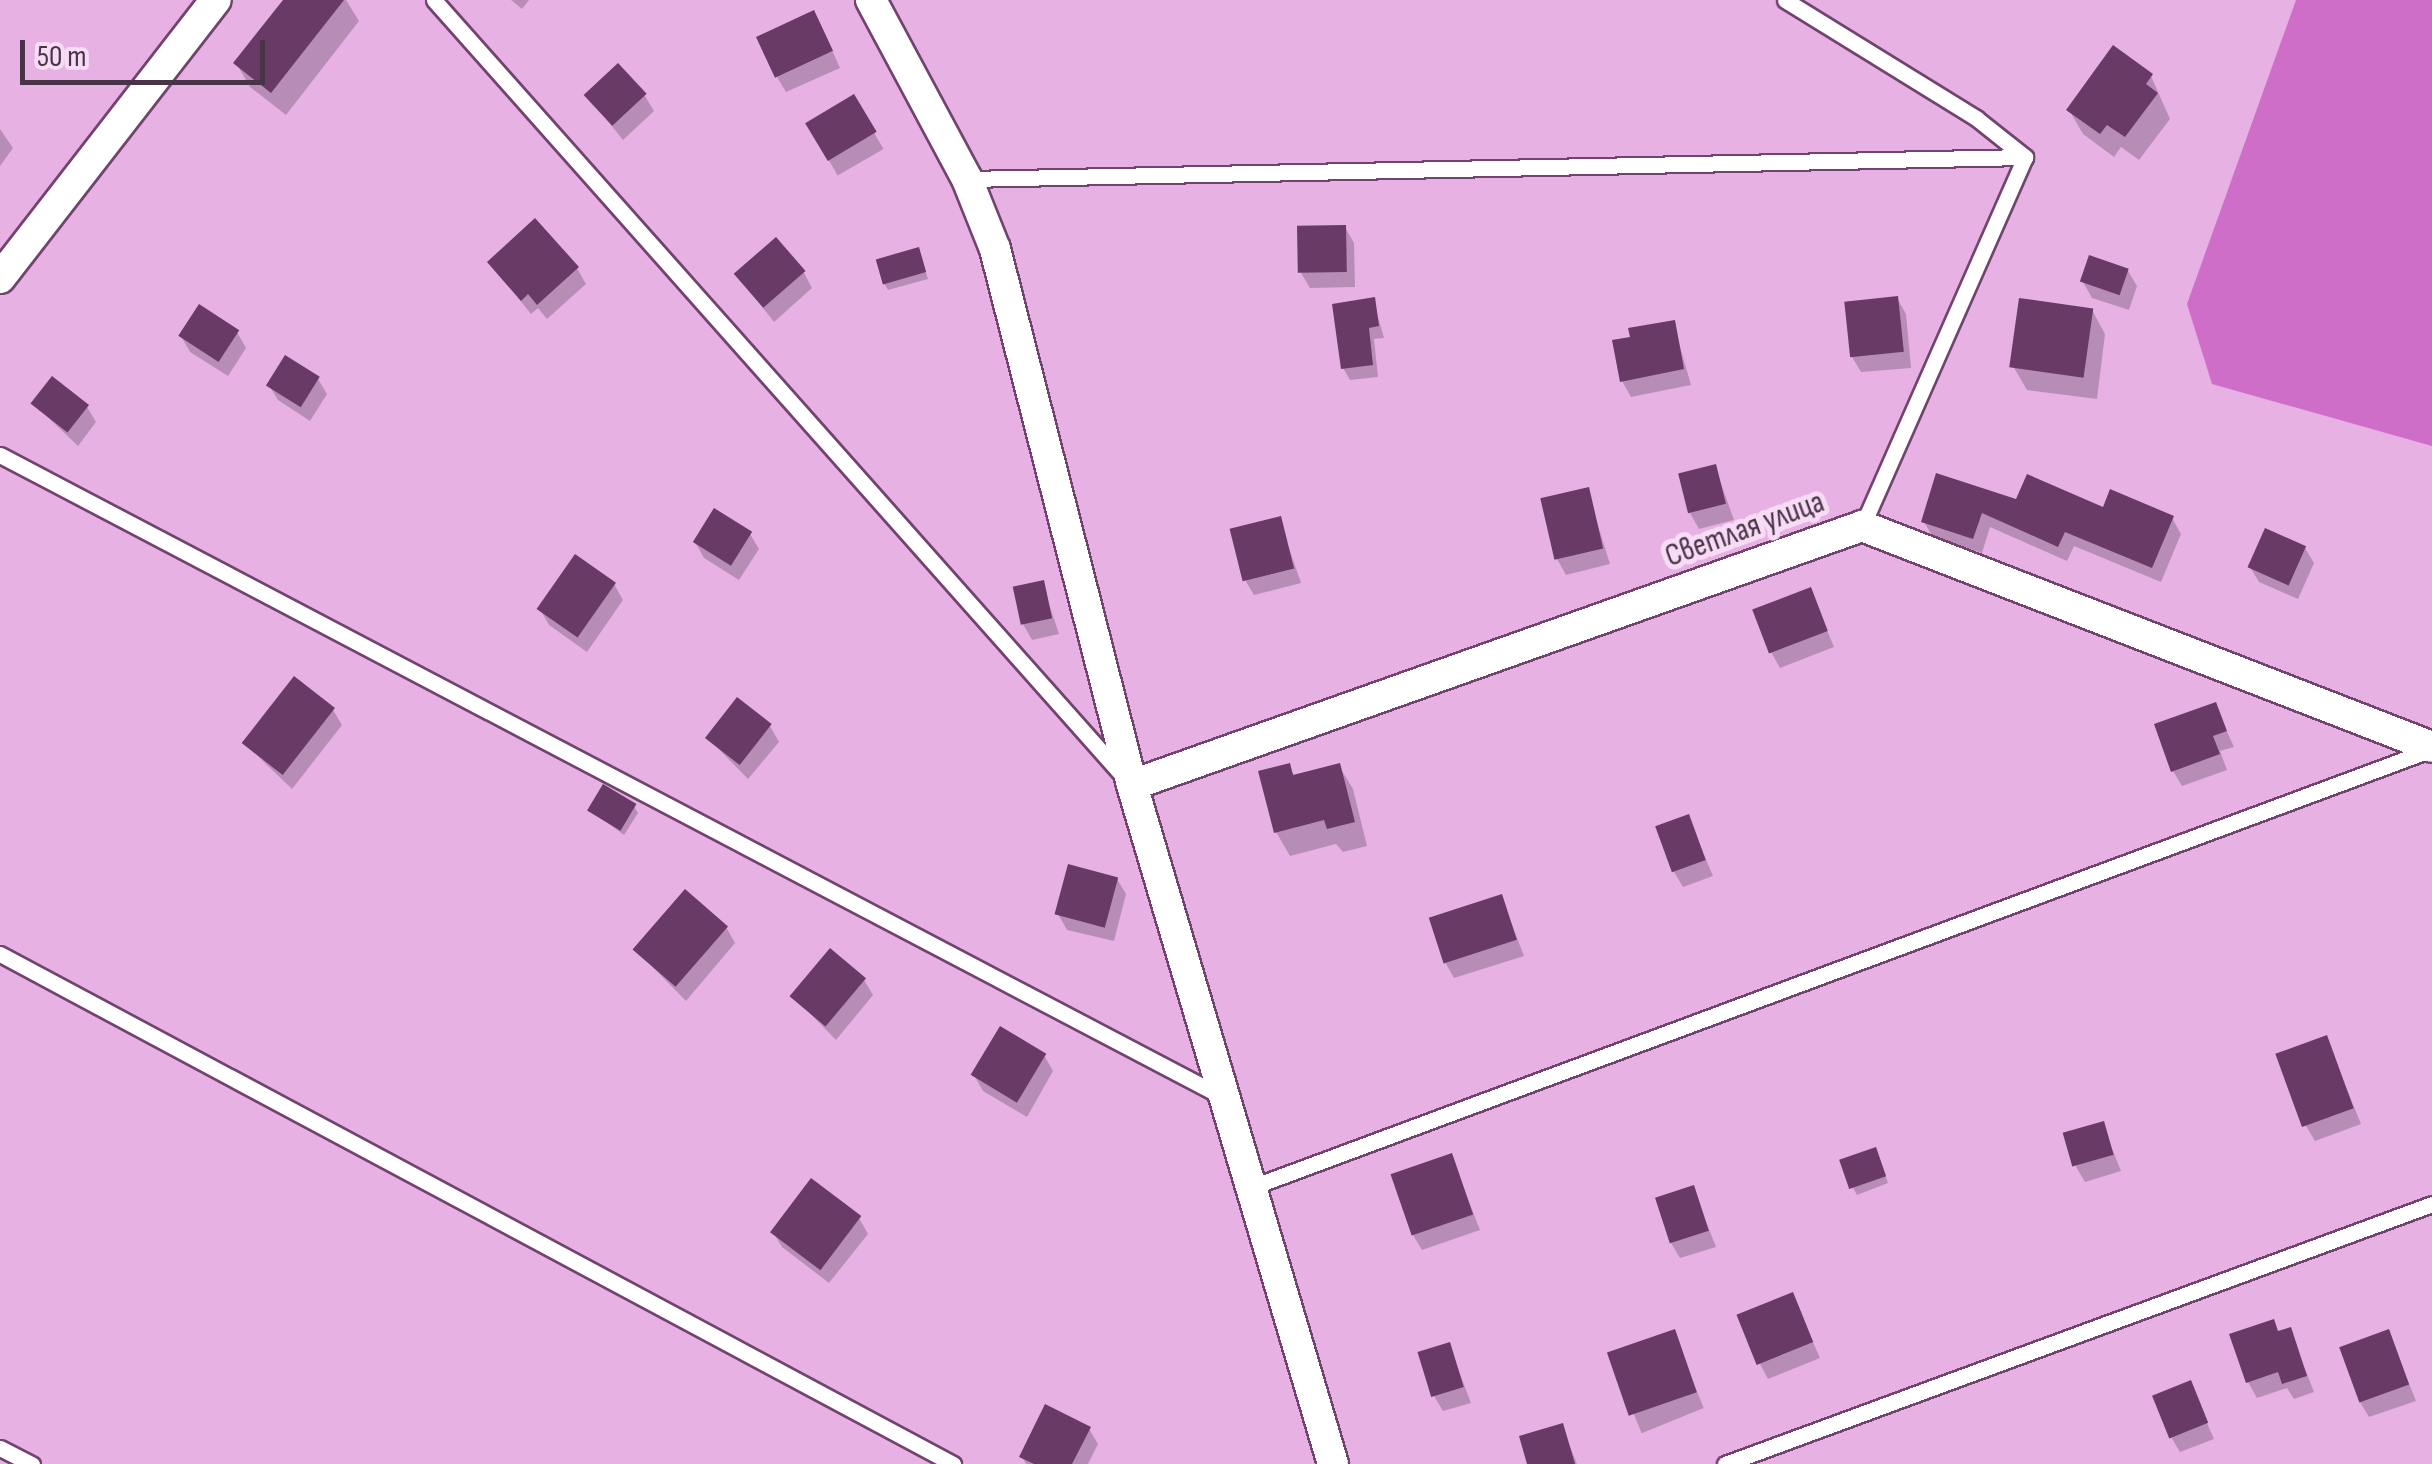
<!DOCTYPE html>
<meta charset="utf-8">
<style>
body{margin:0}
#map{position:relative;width:2432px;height:1464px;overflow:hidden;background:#e7b1e3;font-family:"Sofia Sans Condensed",sans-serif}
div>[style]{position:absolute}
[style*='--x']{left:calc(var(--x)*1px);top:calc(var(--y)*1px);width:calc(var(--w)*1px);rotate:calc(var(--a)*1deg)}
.forest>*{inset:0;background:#ce6ec9}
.shadow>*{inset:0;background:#0003;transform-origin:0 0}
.building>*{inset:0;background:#683a65;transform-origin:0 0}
.roads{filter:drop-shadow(2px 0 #72436f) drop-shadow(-2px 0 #72436f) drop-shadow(0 2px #72436f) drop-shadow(0 -2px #72436f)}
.lane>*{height:15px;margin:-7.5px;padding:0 7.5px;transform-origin:7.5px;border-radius:7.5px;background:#fff}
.street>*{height:30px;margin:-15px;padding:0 15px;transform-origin:15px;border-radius:15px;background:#fff}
span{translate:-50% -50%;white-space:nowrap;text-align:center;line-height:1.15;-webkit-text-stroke:10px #f8dcf5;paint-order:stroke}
.street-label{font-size:32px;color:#493348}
.scale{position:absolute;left:20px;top:40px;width:245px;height:45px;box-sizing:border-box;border:5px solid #493348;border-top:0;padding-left:12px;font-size:30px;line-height:35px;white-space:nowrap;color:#493348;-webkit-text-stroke:8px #f8dcf5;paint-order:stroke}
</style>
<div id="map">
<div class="forest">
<div style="clip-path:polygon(2296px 0,2432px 0,2432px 446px,2212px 384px,2187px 304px)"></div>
</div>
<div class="shadow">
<div style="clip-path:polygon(286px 0,346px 0,359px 21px,286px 115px,250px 87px,236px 63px)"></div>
<div style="clip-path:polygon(511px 0,529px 0,522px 9px)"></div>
<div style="clip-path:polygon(822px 28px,840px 68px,786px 92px,777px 77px)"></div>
<div style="clip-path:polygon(2151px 76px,2170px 119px,2139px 160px,2121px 147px,2114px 157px,2083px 134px,2069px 110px)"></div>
<div style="clip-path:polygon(587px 95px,645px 96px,654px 111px,623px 140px)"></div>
<div style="left:854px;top:98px;width:59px;height:53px;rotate:60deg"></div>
<div style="clip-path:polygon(0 129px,13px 148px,0 166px)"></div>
<div style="clip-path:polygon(1345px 227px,1354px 243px,1355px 287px,1310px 288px,1301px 273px)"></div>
<div style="clip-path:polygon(921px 257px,928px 279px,888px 290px,884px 283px)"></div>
<div style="clip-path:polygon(490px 263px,577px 268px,586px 284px,547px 319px,538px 308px,531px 314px)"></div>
<div style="clip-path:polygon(2128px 271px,2137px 286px,2129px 310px,2092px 298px,2083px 282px)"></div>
<div style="clip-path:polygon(804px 273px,812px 288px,774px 322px,736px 274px)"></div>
<div style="clip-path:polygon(1897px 298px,1906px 314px,1911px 368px,1861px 372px,1852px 357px)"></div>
<div style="clip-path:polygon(1373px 299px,1384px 338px,1374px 339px,1378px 377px,1350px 380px,1343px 368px)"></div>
<div style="clip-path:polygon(2092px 310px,2105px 334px,2097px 399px,2027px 390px,2013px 366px)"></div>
<div style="clip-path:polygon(1673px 322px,1691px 385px,1631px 397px,1622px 381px,1633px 339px)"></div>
<div style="clip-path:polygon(237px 332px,246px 348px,228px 376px,190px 352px,181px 336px)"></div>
<div style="clip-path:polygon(318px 379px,327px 394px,310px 421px,278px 400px,269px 385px)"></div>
<div style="clip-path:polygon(33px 403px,87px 407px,96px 422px,78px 446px)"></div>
<div style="clip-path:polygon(1715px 467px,1734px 520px,1699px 529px,1690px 513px)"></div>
<div style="clip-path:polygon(1587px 490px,1610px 564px,1566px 575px,1557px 559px)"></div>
<div style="clip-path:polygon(2017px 502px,2172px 518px,2181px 534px,2161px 582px,2074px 546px,2067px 561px,1990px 527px,1982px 553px,1933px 537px,1924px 522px)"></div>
<div style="clip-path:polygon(1279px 519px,1301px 583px,1254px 595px,1245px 580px)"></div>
<div style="clip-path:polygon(750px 534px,759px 549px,739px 580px,704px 558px,695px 542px)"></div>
<div style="clip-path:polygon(2305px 548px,2314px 563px,2298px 599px,2259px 582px,2250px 567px)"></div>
<div style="clip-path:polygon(1042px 583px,1059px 634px,1032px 640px,1023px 624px)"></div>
<div style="clip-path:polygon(614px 584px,623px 600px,587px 652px,549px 625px,540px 609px)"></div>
<div style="clip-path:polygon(1810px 590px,1834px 647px,1780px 668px,1771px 652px)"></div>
<div style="clip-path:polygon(2215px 705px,2234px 747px,2220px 751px,2227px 770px,2182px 786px,2173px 771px)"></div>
<div style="clip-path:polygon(333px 710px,342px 725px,292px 789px,244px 743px)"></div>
<div style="clip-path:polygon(770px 726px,779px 742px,748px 779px,708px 738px)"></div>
<div style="clip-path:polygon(1289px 766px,1295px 777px,1339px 766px,1353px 789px,1367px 846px,1343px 852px,1336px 844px,1290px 856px,1276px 832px)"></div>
<div style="clip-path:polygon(634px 806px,638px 813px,624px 835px,590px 810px)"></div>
<div style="clip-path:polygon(1688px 817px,1713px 876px,1683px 887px,1674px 872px)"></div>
<div style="clip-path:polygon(1117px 879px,1126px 894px,1114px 941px,1067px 930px,1058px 914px)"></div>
<div style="clip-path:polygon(1501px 896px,1524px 956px,1454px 978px,1445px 962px)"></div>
<div style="clip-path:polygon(726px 927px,735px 943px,686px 1001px,636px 950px)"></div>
<div style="clip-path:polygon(864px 980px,873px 995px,836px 1040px,794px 997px)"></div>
<div style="clip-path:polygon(2326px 1038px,2361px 1124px,2315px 1141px,2306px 1126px)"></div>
<div style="clip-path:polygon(1044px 1055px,1053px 1071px,1027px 1117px,983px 1091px,974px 1075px)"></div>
<div style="clip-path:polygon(2102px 1124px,2121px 1171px,2085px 1182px,2076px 1167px)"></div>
<div style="clip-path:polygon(1451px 1156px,1480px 1230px,1422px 1250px,1413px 1235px)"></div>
<div style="clip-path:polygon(1879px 1157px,1888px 1183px,1857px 1195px,1853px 1188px)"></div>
<div style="clip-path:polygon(1693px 1188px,1716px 1247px,1680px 1258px,1671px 1243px)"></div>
<div style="clip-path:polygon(859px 1218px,868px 1234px,829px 1283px,782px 1247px,773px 1232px)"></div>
<div style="clip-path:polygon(1792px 1295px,1820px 1358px,1768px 1379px,1760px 1364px)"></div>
<div style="clip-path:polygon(2290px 1330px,2314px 1392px,2294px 1399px,2287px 1388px,2257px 1398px,2248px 1382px,2279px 1333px)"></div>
<div style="left:1673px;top:1332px;width:82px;height:67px;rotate:68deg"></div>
<div style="clip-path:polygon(2388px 1332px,2416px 1401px,2369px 1417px,2360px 1402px)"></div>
<div style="clip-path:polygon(1449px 1345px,1471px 1403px,1443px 1411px,1434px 1396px)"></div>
<div style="clip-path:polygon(2190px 1384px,2214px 1439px,2180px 1452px,2171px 1437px)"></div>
<div style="clip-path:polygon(1562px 1426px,1577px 1464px,1530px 1464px)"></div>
<div style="clip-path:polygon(1089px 1429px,1098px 1444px,1088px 1464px,1026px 1464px,1022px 1457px)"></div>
</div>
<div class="building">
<div style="clip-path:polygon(283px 0,344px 0,271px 93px,233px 63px)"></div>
<div style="left:814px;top:10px;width:45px;height:64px;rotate:65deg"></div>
<div style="clip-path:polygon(2113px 45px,2153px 74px,2146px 84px,2158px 93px,2125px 137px,2107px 125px,2100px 134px,2066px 110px)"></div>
<div style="left:618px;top:63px;width:42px;height:47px;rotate:47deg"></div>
<div style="left:854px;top:94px;width:44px;height:57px;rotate:59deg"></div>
<div style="clip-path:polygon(535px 218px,579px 267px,537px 305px,528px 294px,521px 301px,487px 262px)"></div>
<div style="left:1346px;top:225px;width:47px;height:49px;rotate:89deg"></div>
<div style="left:776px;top:237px;width:45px;height:56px;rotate:49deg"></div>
<div style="left:919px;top:247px;width:26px;height:45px;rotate:74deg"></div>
<div style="left:2089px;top:255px;width:42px;height:28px;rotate:19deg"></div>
<div style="left:1898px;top:296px;width:56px;height:54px;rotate:84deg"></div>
<div style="clip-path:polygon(1375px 297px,1379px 326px,1369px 328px,1373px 365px,1341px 369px,1332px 304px)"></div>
<div style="left:2019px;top:298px;width:75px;height:70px;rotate:8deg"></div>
<div style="left:199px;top:304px;width:48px;height:38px;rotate:33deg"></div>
<div style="clip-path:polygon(1675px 320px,1684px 369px,1620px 382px,1612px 340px,1630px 337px,1628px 328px)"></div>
<div style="left:285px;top:355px;width:41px;height:36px;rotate:32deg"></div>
<div style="left:52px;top:376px;width:47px;height:35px;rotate:38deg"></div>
<div style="left:1716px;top:464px;width:41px;height:39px;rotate:76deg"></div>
<div style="clip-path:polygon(1936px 473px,2016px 499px,2027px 474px,2103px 507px,2110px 489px,2174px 516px,2152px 568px,2065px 532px,2058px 547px,1982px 513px,1973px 539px,1921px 522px)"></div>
<div style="left:1589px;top:487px;width:63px;height:50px;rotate:77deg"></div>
<div style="left:714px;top:508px;width:45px;height:40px;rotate:32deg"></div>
<div style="left:1281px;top:516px;width:54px;height:53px;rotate:76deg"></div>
<div style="left:2265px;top:528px;width:45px;height:43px;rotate:24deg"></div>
<div style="left:575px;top:554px;width:50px;height:67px;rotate:35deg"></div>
<div style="left:1044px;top:580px;width:39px;height:32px;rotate:78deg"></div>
<div style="left:1811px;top:587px;width:47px;height:63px;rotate:69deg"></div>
<div style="left:294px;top:676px;width:52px;height:85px;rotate:38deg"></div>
<div style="left:737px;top:697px;width:44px;height:52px;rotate:38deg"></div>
<div style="clip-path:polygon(2216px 702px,2227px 731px,2213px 736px,2220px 754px,2171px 772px,2154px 724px)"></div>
<div style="clip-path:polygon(1290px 763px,1293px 775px,1340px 763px,1355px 822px,1327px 829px,1324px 820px,1274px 833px,1258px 771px)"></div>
<div style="left:603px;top:784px;width:39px;height:31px;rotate:31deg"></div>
<div style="left:1689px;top:814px;width:49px;height:36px;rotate:70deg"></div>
<div style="left:1068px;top:864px;width:52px;height:52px;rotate:15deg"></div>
<div style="left:685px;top:889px;width:57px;height:80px;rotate:41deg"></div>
<div style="left:1502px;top:894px;width:48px;height:77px;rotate:72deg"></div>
<div style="left:830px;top:948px;width:47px;height:63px;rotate:40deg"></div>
<div style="left:1000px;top:1026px;width:54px;height:57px;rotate:31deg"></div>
<div style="left:2327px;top:1035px;width:78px;height:55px;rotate:70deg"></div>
<div style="left:2104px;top:1121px;width:35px;height:43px;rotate:74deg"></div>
<div style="left:1876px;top:1147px;width:31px;height:39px;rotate:71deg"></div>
<div style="left:1452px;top:1153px;width:65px;height:65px;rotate:71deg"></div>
<div style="left:811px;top:1178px;width:63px;height:68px;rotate:37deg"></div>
<div style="left:1694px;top:1185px;width:48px;height:41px;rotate:72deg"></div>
<div style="left:1793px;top:1292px;width:54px;height:61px;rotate:68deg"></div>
<div style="clip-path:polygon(2274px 1319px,2278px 1331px,2291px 1327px,2307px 1376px,2282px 1384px,2278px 1372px,2246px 1383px,2229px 1334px)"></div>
<div style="left:1675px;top:1329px;width:67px;height:72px;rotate:71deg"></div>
<div style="left:2389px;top:1329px;width:59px;height:53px;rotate:70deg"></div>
<div style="left:1450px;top:1342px;width:47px;height:34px;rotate:73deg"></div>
<div style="left:2191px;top:1380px;width:46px;height:42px;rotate:68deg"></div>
<div style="clip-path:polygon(1045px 1404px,1091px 1427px,1072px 1464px,1034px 1464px,1019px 1457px)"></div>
<div style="clip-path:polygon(1563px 1423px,1575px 1464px,1527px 1464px,1519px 1436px)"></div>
</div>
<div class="roads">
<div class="lane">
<div style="--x:434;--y:0;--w:1036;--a:48.4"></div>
<div style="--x:1785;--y:0;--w:225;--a:31.7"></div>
<div style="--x:1976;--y:118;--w:63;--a:38.5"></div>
<div style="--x:2025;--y:157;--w:403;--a:113.8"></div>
<div style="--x:967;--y:179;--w:1058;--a:-1.19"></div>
<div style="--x:0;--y:455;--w:1381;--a:27.7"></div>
<div style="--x:0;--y:954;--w:1081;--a:28.15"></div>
<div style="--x:1252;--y:1187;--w:1259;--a:-20.36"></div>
<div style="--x:0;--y:1448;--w:36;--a:27"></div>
<div style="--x:1725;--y:1464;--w:753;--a:-20.19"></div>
</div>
<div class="street">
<div style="--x:871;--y:0;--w:203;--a:61.8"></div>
<div style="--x:967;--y:179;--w:75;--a:68.2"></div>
<div style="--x:995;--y:249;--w:553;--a:75.66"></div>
<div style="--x:1132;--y:785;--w:708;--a:73.51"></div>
<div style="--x:0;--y:278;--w:352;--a:-52.2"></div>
<div style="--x:1132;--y:785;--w:775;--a:-19.53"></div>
<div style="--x:1862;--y:526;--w:611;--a:21.19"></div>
</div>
</div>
<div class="street-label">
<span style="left:1745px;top:530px;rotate:-20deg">Светлая улица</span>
</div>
<div class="scale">50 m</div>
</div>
